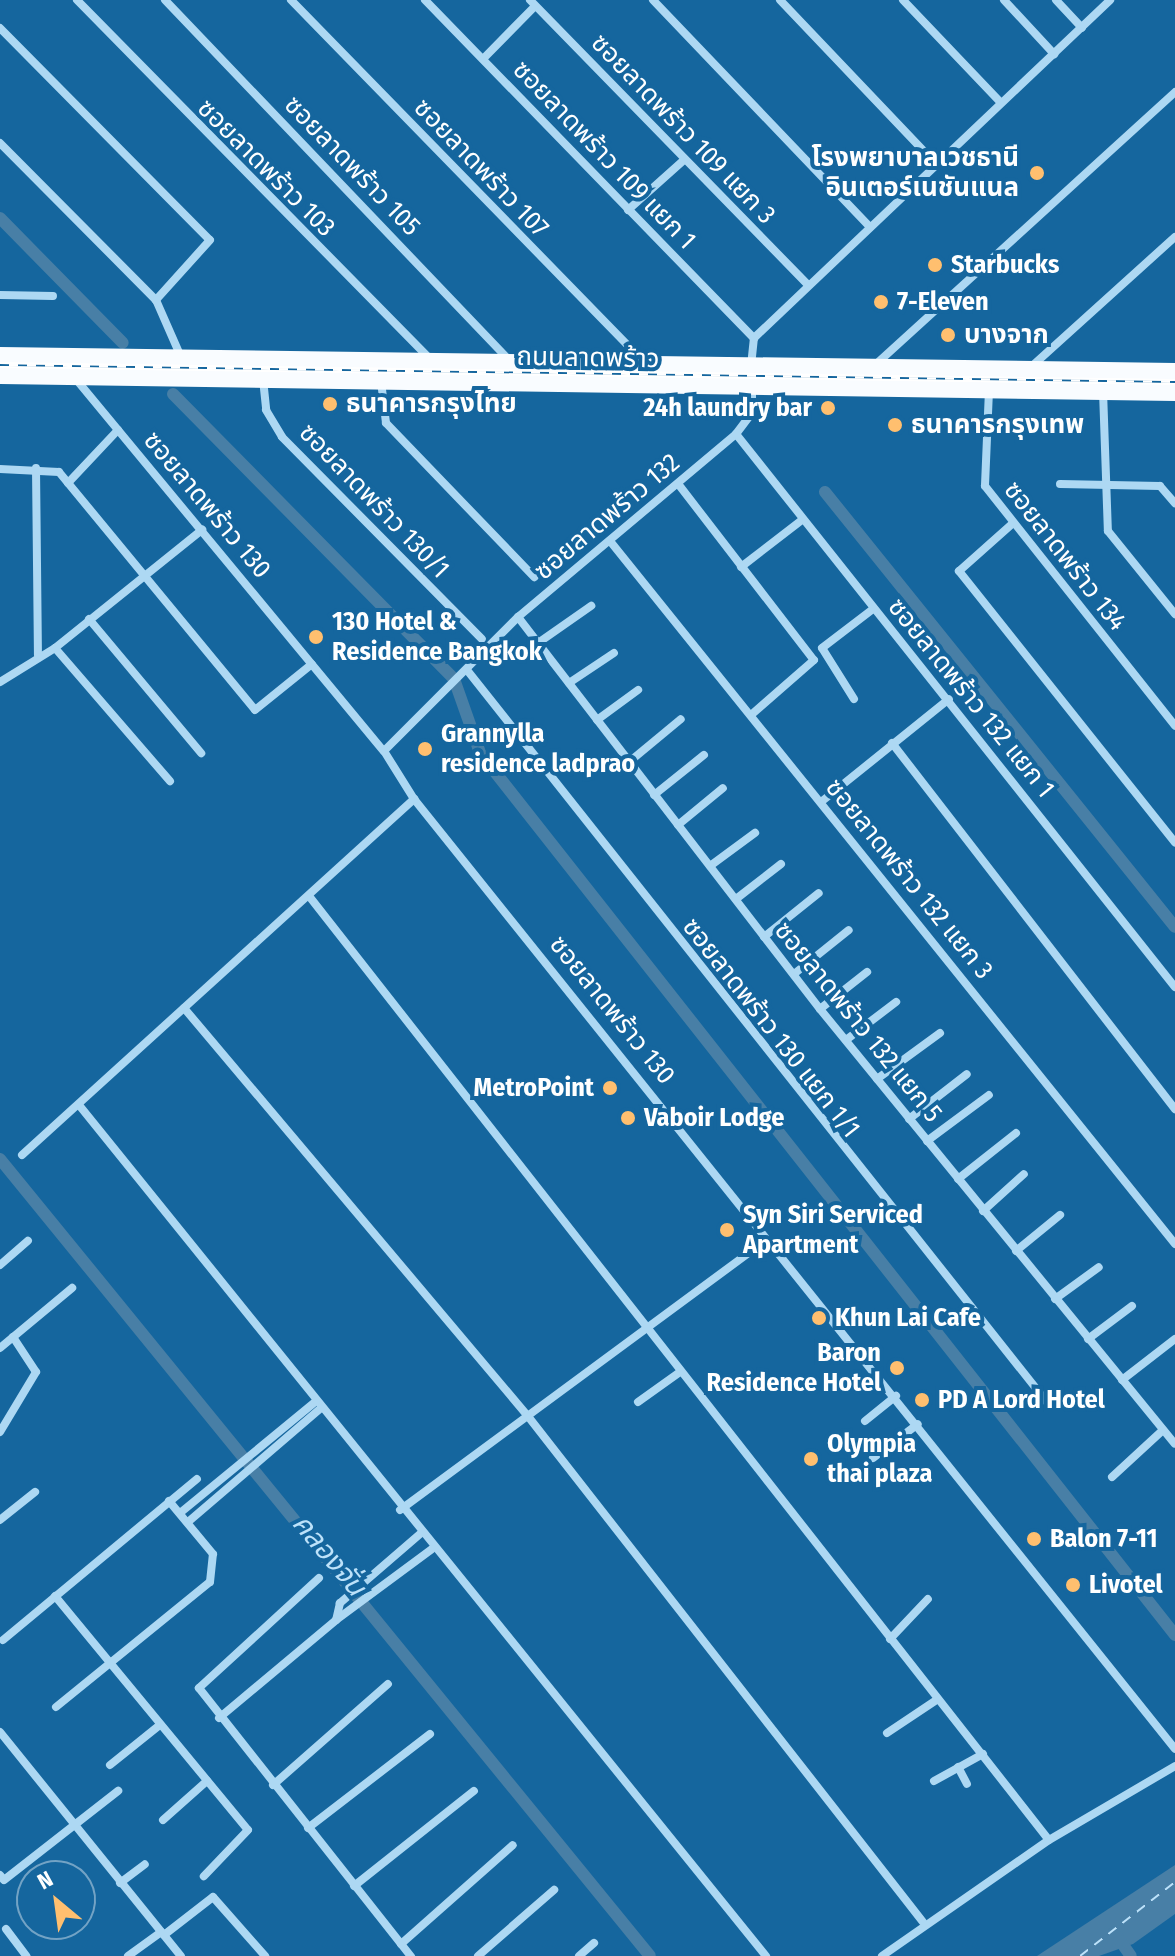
<!DOCTYPE html>
<meta charset="utf-8">
<style>
body{margin:0}
#map{position:relative;width:1175px;height:1956px;overflow:hidden;background:#15669e;font-family:"Fira Sans Condensed","Noto Sans Thai",sans-serif}
div>[style]{position:absolute}
[style*='--x']{left:calc(var(--x)*1px);top:calc(var(--y)*1px);width:calc(var(--w)*1px);rotate:calc(var(--a)*1deg)}
.water>*{inset:0;background:#487fa6}
.canal>*{height:12px;margin:-6px;padding:0 6px;transform-origin:6px;border-radius:6px;background:#487fa6}
.ferry>*{height:2px;margin-top:-1px;transform-origin:0;background:repeating-linear-gradient(90deg,#bde2fa 0 10px,transparent 0 18px)}
.minor>*{height:8px;margin:-4px;padding:0 4px;transform-origin:4px;border-radius:4px;background:#add8f3}
.primary>*{height:18px;margin:-9px;padding:0 9px;transform-origin:9px;border-radius:9px;background:#f9fcff}
.rail>*{height:6px;margin-top:-3px;transform-origin:0;background:repeating-linear-gradient(90deg,#15669e 0 9px,#fff 0 18px);box-sizing:border-box;border-block:2px solid #fff}
.dots>*{width:22px;height:22px;translate:-50% -50%;box-sizing:border-box;border:4px solid #15669e;border-radius:50%}
span{translate:-50% -50%;white-space:nowrap;text-align:center;line-height:1.15;-webkit-text-stroke:8px #15669e;paint-order:stroke}
.street-label{font-size:26px;color:#fff}
.poi-label{font-size:26px;color:#fff;font-weight:700}
.right{translate:-100% -50%;text-align:right}
.left{translate:0 -50%;text-align:left}
.water-label{font-size:28px;color:#bde2fa;font-style:italic}
.north{position:absolute;left:16px;top:1860px;width:80px;height:80px;box-sizing:border-box;background:#15669e;border:2px solid #73a3c5;border-radius:50%;rotate:331deg;font-size:22px;font-weight:700;line-height:32px;text-align:center;color:#fff}
.north::after{content:'';display:block;margin:auto;width:28px;height:36px;background:#ffbf6f;clip-path:polygon(50% 0,100% 100%,50% 72%,0 100%)}
</style>
<div id="map">
<div class="water">
<div style="clip-path:polygon(1175px 1865px,1175px 1914px,1133px 1944px,1099px 1956px,1037px 1956px)"></div>
</div>
<div class="canal">
<div style="--x:0;--y:218;--w:175;--a:45.5"></div>
<div style="--x:173;--y:394;--w:400;--a:45.4"></div>
<div style="--x:454;--y:679;--w:78;--a:70.6"></div>
<div style="--x:480;--y:753;--w:1123;--a:51.76"></div>
<div style="--x:825;--y:492;--w:558;--a:51.18"></div>
<div style="--x:0;--y:1159;--w:1028;--a:50.8"></div>
<div style="--x:1114;--y:1932;--w:29;--a:55"></div>
</div>
<div class="ferry">
<div style="--x:1080;--y:1956;--w:120;--a:-37.9"></div>
</div>
<div class="minor">
<div style="--x:77;--y:0;--w:503;--a:45.48"></div>
<div style="--x:165;--y:0;--w:498;--a:46.3"></div>
<div style="--x:291;--y:0;--w:506;--a:45.72"></div>
<div style="--x:425;--y:0;--w:472;--a:45.8"></div>
<div style="--x:530;--y:0;--w:398;--a:45.7"></div>
<div style="--x:653;--y:0;--w:314;--a:46.3"></div>
<div style="--x:780;--y:0;--w:226;--a:46.4"></div>
<div style="--x:903;--y:0;--w:142;--a:46.4"></div>
<div style="--x:1004;--y:0;--w:74;--a:47.2"></div>
<div style="--x:1056;--y:0;--w:38;--a:47"></div>
<div style="--x:0;--y:28;--w:298;--a:45.3"></div>
<div style="--x:210;--y:240;--w:81;--a:132"></div>
<div style="--x:483;--y:59;--w:74;--a:-45.5"></div>
<div style="--x:0;--y:143;--w:221;--a:45.2"></div>
<div style="--x:156;--y:300;--w:62;--a:66.3"></div>
<div style="--x:628;--y:210;--w:75;--a:-41.8"></div>
<div style="--x:0;--y:295;--w:53;--a:1.1"></div>
<div style="--x:751;--y:366;--w:28;--a:-84"></div>
<div style="--x:754;--y:338;--w:491;--a:-43.5"></div>
<div style="--x:874;--y:366;--w:407;--a:-42.3"></div>
<div style="--x:1031;--y:367;--w:194;--a:-42.1"></div>
<div style="--x:75;--y:378;--w:484;--a:50.4"></div>
<div style="--x:384;--y:751;--w:57;--a:58"></div>
<div style="--x:414;--y:799;--w:1217;--a:51.3"></div>
<div style="--x:263;--y:379;--w:31;--a:84"></div>
<div style="--x:266;--y:410;--w:31;--a:59"></div>
<div style="--x:282;--y:437;--w:284;--a:45.3"></div>
<div style="--x:381;--y:381;--w:42;--a:83.2"></div>
<div style="--x:386;--y:423;--w:214;--a:46.1"></div>
<div style="--x:989;--y:390;--w:96;--a:92.4"></div>
<div style="--x:985;--y:486;--w:306;--a:51.6"></div>
<div style="--x:1103;--y:391;--w:140;--a:88"></div>
<div style="--x:1108;--y:531;--w:107;--a:51.1"></div>
<div style="--x:736;--y:434;--w:706;--a:51.56"></div>
<div style="--x:36;--y:468;--w:187;--a:89.4"></div>
<div style="--x:0;--y:469;--w:59;--a:2.9"></div>
<div style="--x:59;--y:472;--w:308;--a:50.5"></div>
<div style="--x:255;--y:710;--w:73;--a:-38.9"></div>
<div style="--x:68;--y:483;--w:73;--a:-46.7"></div>
<div style="--x:1060;--y:484;--w:100;--a:1.1"></div>
<div style="--x:1160;--y:486;--w:23;--a:49"></div>
<div style="--x:679;--y:485;--w:221;--a:52.4"></div>
<div style="--x:814;--y:660;--w:84;--a:138.9"></div>
<div style="--x:1012;--y:524;--w:71;--a:138.4"></div>
<div style="--x:959;--y:571;--w:347;--a:51.5"></div>
<div style="--x:610;--y:541;--w:902;--a:51.21"></div>
<div style="--x:741;--y:567;--w:78;--a:-37.7"></div>
<div style="--x:518;--y:617;--w:495;--a:52.4"></div>
<div style="--x:820;--y:1009;--w:561;--a:50.78"></div>
<div style="--x:89;--y:619;--w:175;--a:50.1"></div>
<div style="--x:538;--y:643;--w:65;--a:-34.9"></div>
<div style="--x:55;--y:648;--w:176;--a:49.2"></div>
<div style="--x:467;--y:670;--w:939;--a:51.62"></div>
<div style="--x:0;--y:682;--w:65;--a:-31.7"></div>
<div style="--x:55;--y:648;--w:189;--a:-38.8"></div>
<div style="--x:569;--y:683;--w:54;--a:-33.7"></div>
<div style="--x:854;--y:699;--w:60;--a:-122.1"></div>
<div style="--x:822;--y:648;--w:64;--a:-37.4"></div>
<div style="--x:597;--y:720;--w:51;--a:-36.2"></div>
<div style="--x:892;--y:743;--w:463;--a:52.3"></div>
<div style="--x:384;--y:751;--w:190;--a:-45"></div>
<div style="--x:518;--y:617;--w:285;--a:-40"></div>
<div style="--x:736;--y:434;--w:26;--a:-53"></div>
<div style="--x:752;--y:413;--w:26;--a:-90"></div>
<div style="--x:629;--y:762;--w:67;--a:-39.6"></div>
<div style="--x:654;--y:795;--w:64;--a:-38.7"></div>
<div style="--x:821;--y:802;--w:164;--a:-38.8"></div>
<div style="--x:678;--y:825;--w:58;--a:-39.4"></div>
<div style="--x:710;--y:866;--w:56;--a:-36.3"></div>
<div style="--x:309;--y:896;--w:1199;--a:51.91"></div>
<div style="--x:736;--y:899;--w:57;--a:-37.9"></div>
<div style="--x:764;--y:937;--w:70;--a:-38.7"></div>
<div style="--x:794;--y:974;--w:70;--a:-38.7"></div>
<div style="--x:184;--y:1008;--w:532;--a:49.88"></div>
<div style="--x:527;--y:1415;--w:643;--a:52.01"></div>
<div style="--x:820;--y:1009;--w:60;--a:-38.2"></div>
<div style="--x:846;--y:1040;--w:63;--a:-37.2"></div>
<div style="--x:877;--y:1079;--w:78;--a:-36.1"></div>
<div style="--x:79;--y:1105;--w:1094;--a:51.09"></div>
<div style="--x:909;--y:1119;--w:73;--a:-37.8"></div>
<div style="--x:927;--y:1141;--w:77;--a:-36.6"></div>
<div style="--x:22;--y:1155;--w:530;--a:-42.24"></div>
<div style="--x:958;--y:1179;--w:74;--a:-38.4"></div>
<div style="--x:983;--y:1211;--w:55;--a:-42.1"></div>
<div style="--x:1016;--y:1251;--w:57;--a:-39.3"></div>
<div style="--x:0;--y:1265;--w:37;--a:-41"></div>
<div style="--x:1055;--y:1299;--w:54;--a:-36"></div>
<div style="--x:1088;--y:1339;--w:55;--a:-36.9"></div>
<div style="--x:0;--y:1348;--w:94;--a:-39.8"></div>
<div style="--x:1122;--y:1380;--w:67;--a:-37.7"></div>
<div style="--x:638;--y:1402;--w:52;--a:-35.5"></div>
<div style="--x:865;--y:1421;--w:40;--a:-39"></div>
<div style="--x:0;--y:1432;--w:70;--a:-59"></div>
<div style="--x:36;--y:1372;--w:42;--a:-123.3"></div>
<div style="--x:873;--y:1458;--w:56;--a:-37.1"></div>
<div style="--x:1112;--y:1477;--w:69;--a:-42.7"></div>
<div style="--x:400;--y:1510;--w:456;--a:-36.4"></div>
<div style="--x:180;--y:1513;--w:175;--a:-39.4"></div>
<div style="--x:0;--y:1520;--w:45;--a:-38.7"></div>
<div style="--x:188;--y:1522;--w:174;--a:-40.6"></div>
<div style="--x:420;--y:1534;--w:106;--a:139.2"></div>
<div style="--x:340;--y:1603;--w:17;--a:103"></div>
<div style="--x:336;--y:1620;--w:119;--a:-36.5"></div>
<div style="--x:319;--y:1578;--w:163;--a:137.5"></div>
<div style="--x:199;--y:1688;--w:342;--a:51.7"></div>
<div style="--x:55;--y:1596;--w:303;--a:50.5"></div>
<div style="--x:248;--y:1830;--w:64;--a:133.7"></div>
<div style="--x:890;--y:1639;--w:55;--a:-46.5"></div>
<div style="--x:3;--y:1640;--w:252;--a:-39.7"></div>
<div style="--x:56;--y:1707;--w:198;--a:-39.1"></div>
<div style="--x:210;--y:1582;--w:28;--a:-84"></div>
<div style="--x:213;--y:1554;--w:69;--a:-129.7"></div>
<div style="--x:219;--y:1718;--w:153;--a:-39.9"></div>
<div style="--x:0;--y:1732;--w:288;--a:51.1"></div>
<div style="--x:887;--y:1733;--w:61;--a:-33.7"></div>
<div style="--x:110;--y:1765;--w:64;--a:-38.7"></div>
<div style="--x:958;--y:1767;--w:19;--a:62"></div>
<div style="--x:934;--y:1781;--w:56;--a:-28.9"></div>
<div style="--x:273;--y:1785;--w:153;--a:-41.3"></div>
<div style="--x:163;--y:1820;--w:59;--a:-41.6"></div>
<div style="--x:308;--y:1828;--w:154;--a:-37.6"></div>
<div style="--x:0;--y:1875;--w:6;--a:51"></div>
<div style="--x:4;--y:1880;--w:145;--a:-38"></div>
<div style="--x:120;--y:1883;--w:31;--a:-37"></div>
<div style="--x:354;--y:1886;--w:153;--a:-38.4"></div>
<div style="--x:6;--y:1929;--w:34;--a:53"></div>
<div style="--x:164;--y:1935;--w:62;--a:-37.8"></div>
<div style="--x:213;--y:1897;--w:79;--a:48.6"></div>
<div style="--x:401;--y:1944;--w:149;--a:-41.5"></div>
<div style="--x:128;--y:1956;--w:41;--a:-36"></div>
<div style="--x:478;--y:1956;--w:101;--a:-41"></div>
<div style="--x:579;--y:1956;--w:20;--a:-41"></div>
<div style="--x:882;--y:1956;--w:203;--a:-34.8"></div>
<div style="--x:1049;--y:1840;--w:146;--a:-30.4"></div>
</div>
<div class="primary">
<div style="--x:0;--y:356;--w:1175;--a:0.78"></div>
<div style="--x:0;--y:375;--w:1175;--a:0.83"></div>
</div>
<div class="rail">
<div style="--x:0;--y:365;--w:1175;--a:0.83"></div>
</div>
<div class="dots">
<div style="left:1037px;top:173px;background:#ffbf6f"></div>
<div style="left:935px;top:265px;background:#ffbf6f"></div>
<div style="left:881px;top:302px;background:#ffbf6f"></div>
<div style="left:948px;top:335px;background:#ffbf6f"></div>
<div style="left:330px;top:404px;background:#ffbf6f"></div>
<div style="left:828px;top:408px;background:#ffbf6f"></div>
<div style="left:895px;top:425px;background:#ffbf6f"></div>
<div style="left:316px;top:637px;background:#ffbf6f"></div>
<div style="left:425px;top:749px;background:#ffbf6f"></div>
<div style="left:610px;top:1088px;background:#ffbf6f"></div>
<div style="left:628px;top:1118px;background:#ffbf6f"></div>
<div style="left:727px;top:1230px;background:#ffbf6f"></div>
<div style="left:819px;top:1318px;background:#ffbf6f"></div>
<div style="left:897px;top:1368px;background:#ffbf6f"></div>
<div style="left:922px;top:1400px;background:#ffbf6f"></div>
<div style="left:811px;top:1459px;background:#ffbf6f"></div>
<div style="left:1034px;top:1539px;background:#ffbf6f"></div>
<div style="left:1073px;top:1585px;background:#ffbf6f"></div>
</div>
<div class="street-label">
<span style="left:683px;top:129px;rotate:46deg">ซอยลาดพร้าว 109 แยก 3</span>
<span style="left:604px;top:155px;rotate:46deg">ซอยลาดพร้าว 109 แยก 1</span>
<span style="left:352px;top:166px;rotate:46deg">ซอยลาดพร้าว 105</span>
<span style="left:266px;top:168px;rotate:45deg">ซอยลาดพร้าว 103</span>
<span style="left:481px;top:168px;rotate:46deg">ซอยลาดพร้าว 107</span>
<span style="left:588px;top:358px;rotate:1deg">ถนนลาดพร้าว</span>
<span style="left:374px;top:501px;rotate:46deg">ซอยลาดพร้าว 130/1</span>
<span style="left:207px;top:505px;rotate:50deg">ซอยลาดพร้าว 130</span>
<span style="left:607px;top:517px;rotate:-40deg">ซอยลาดพร้าว 132</span>
<span style="left:1065px;top:556px;rotate:52deg">ซอยลาดพร้าว 134</span>
<span style="left:971px;top:698px;rotate:51deg">ซอยลาดพร้าว 132 แยก 1</span>
<span style="left:909px;top:879px;rotate:51deg">ซอยลาดพร้าว 132 แยก 3</span>
<span style="left:612px;top:1010px;rotate:51deg">ซอยลาดพร้าว 130</span>
<span style="left:858px;top:1022px;rotate:51deg">ซอยลาดพร้าว 132 แยก 5</span>
<span style="left:771px;top:1028px;rotate:52deg">ซอยลาดพร้าว 130 แยก 1/1</span>
</div>
<div class="poi-label">
<span class="right" style="left:1019px;top:173px">โรงพยาบาลเวชธานี<br>อินเตอร์เนชันแนล</span>
<span class="left" style="left:951px;top:265px">Starbucks</span>
<span class="left" style="left:897px;top:302px">7-Eleven</span>
<span class="left" style="left:964px;top:335px">บางจาก</span>
<span class="left" style="left:346px;top:404px">ธนาคารกรุงไทย</span>
<span class="right" style="left:812px;top:408px">24h laundry bar</span>
<span class="left" style="left:911px;top:425px">ธนาคารกรุงเทพ</span>
<span class="left" style="left:332px;top:637px">130 Hotel &amp;<br>Residence Bangkok</span>
<span class="left" style="left:441px;top:749px">Grannylla<br>residence ladprao</span>
<span class="right" style="left:594px;top:1088px">MetroPoint</span>
<span class="left" style="left:644px;top:1118px">Vaboir Lodge</span>
<span class="left" style="left:743px;top:1230px">Syn Siri Serviced<br>Apartment</span>
<span class="left" style="left:835px;top:1318px">Khun Lai Cafe</span>
<span class="right" style="left:881px;top:1368px">Baron<br>Residence Hotel</span>
<span class="left" style="left:938px;top:1400px">PD A Lord Hotel</span>
<span class="left" style="left:827px;top:1459px">Olympia<br>thai plaza</span>
<span class="left" style="left:1050px;top:1539px">Balon 7-11</span>
<span class="left" style="left:1089px;top:1585px">Livotel</span>
</div>
<div class="water-label">
<span style="left:329px;top:1555px;rotate:50deg">คลองจั่น</span>
</div>
<div class="north">N</div>
</div>
